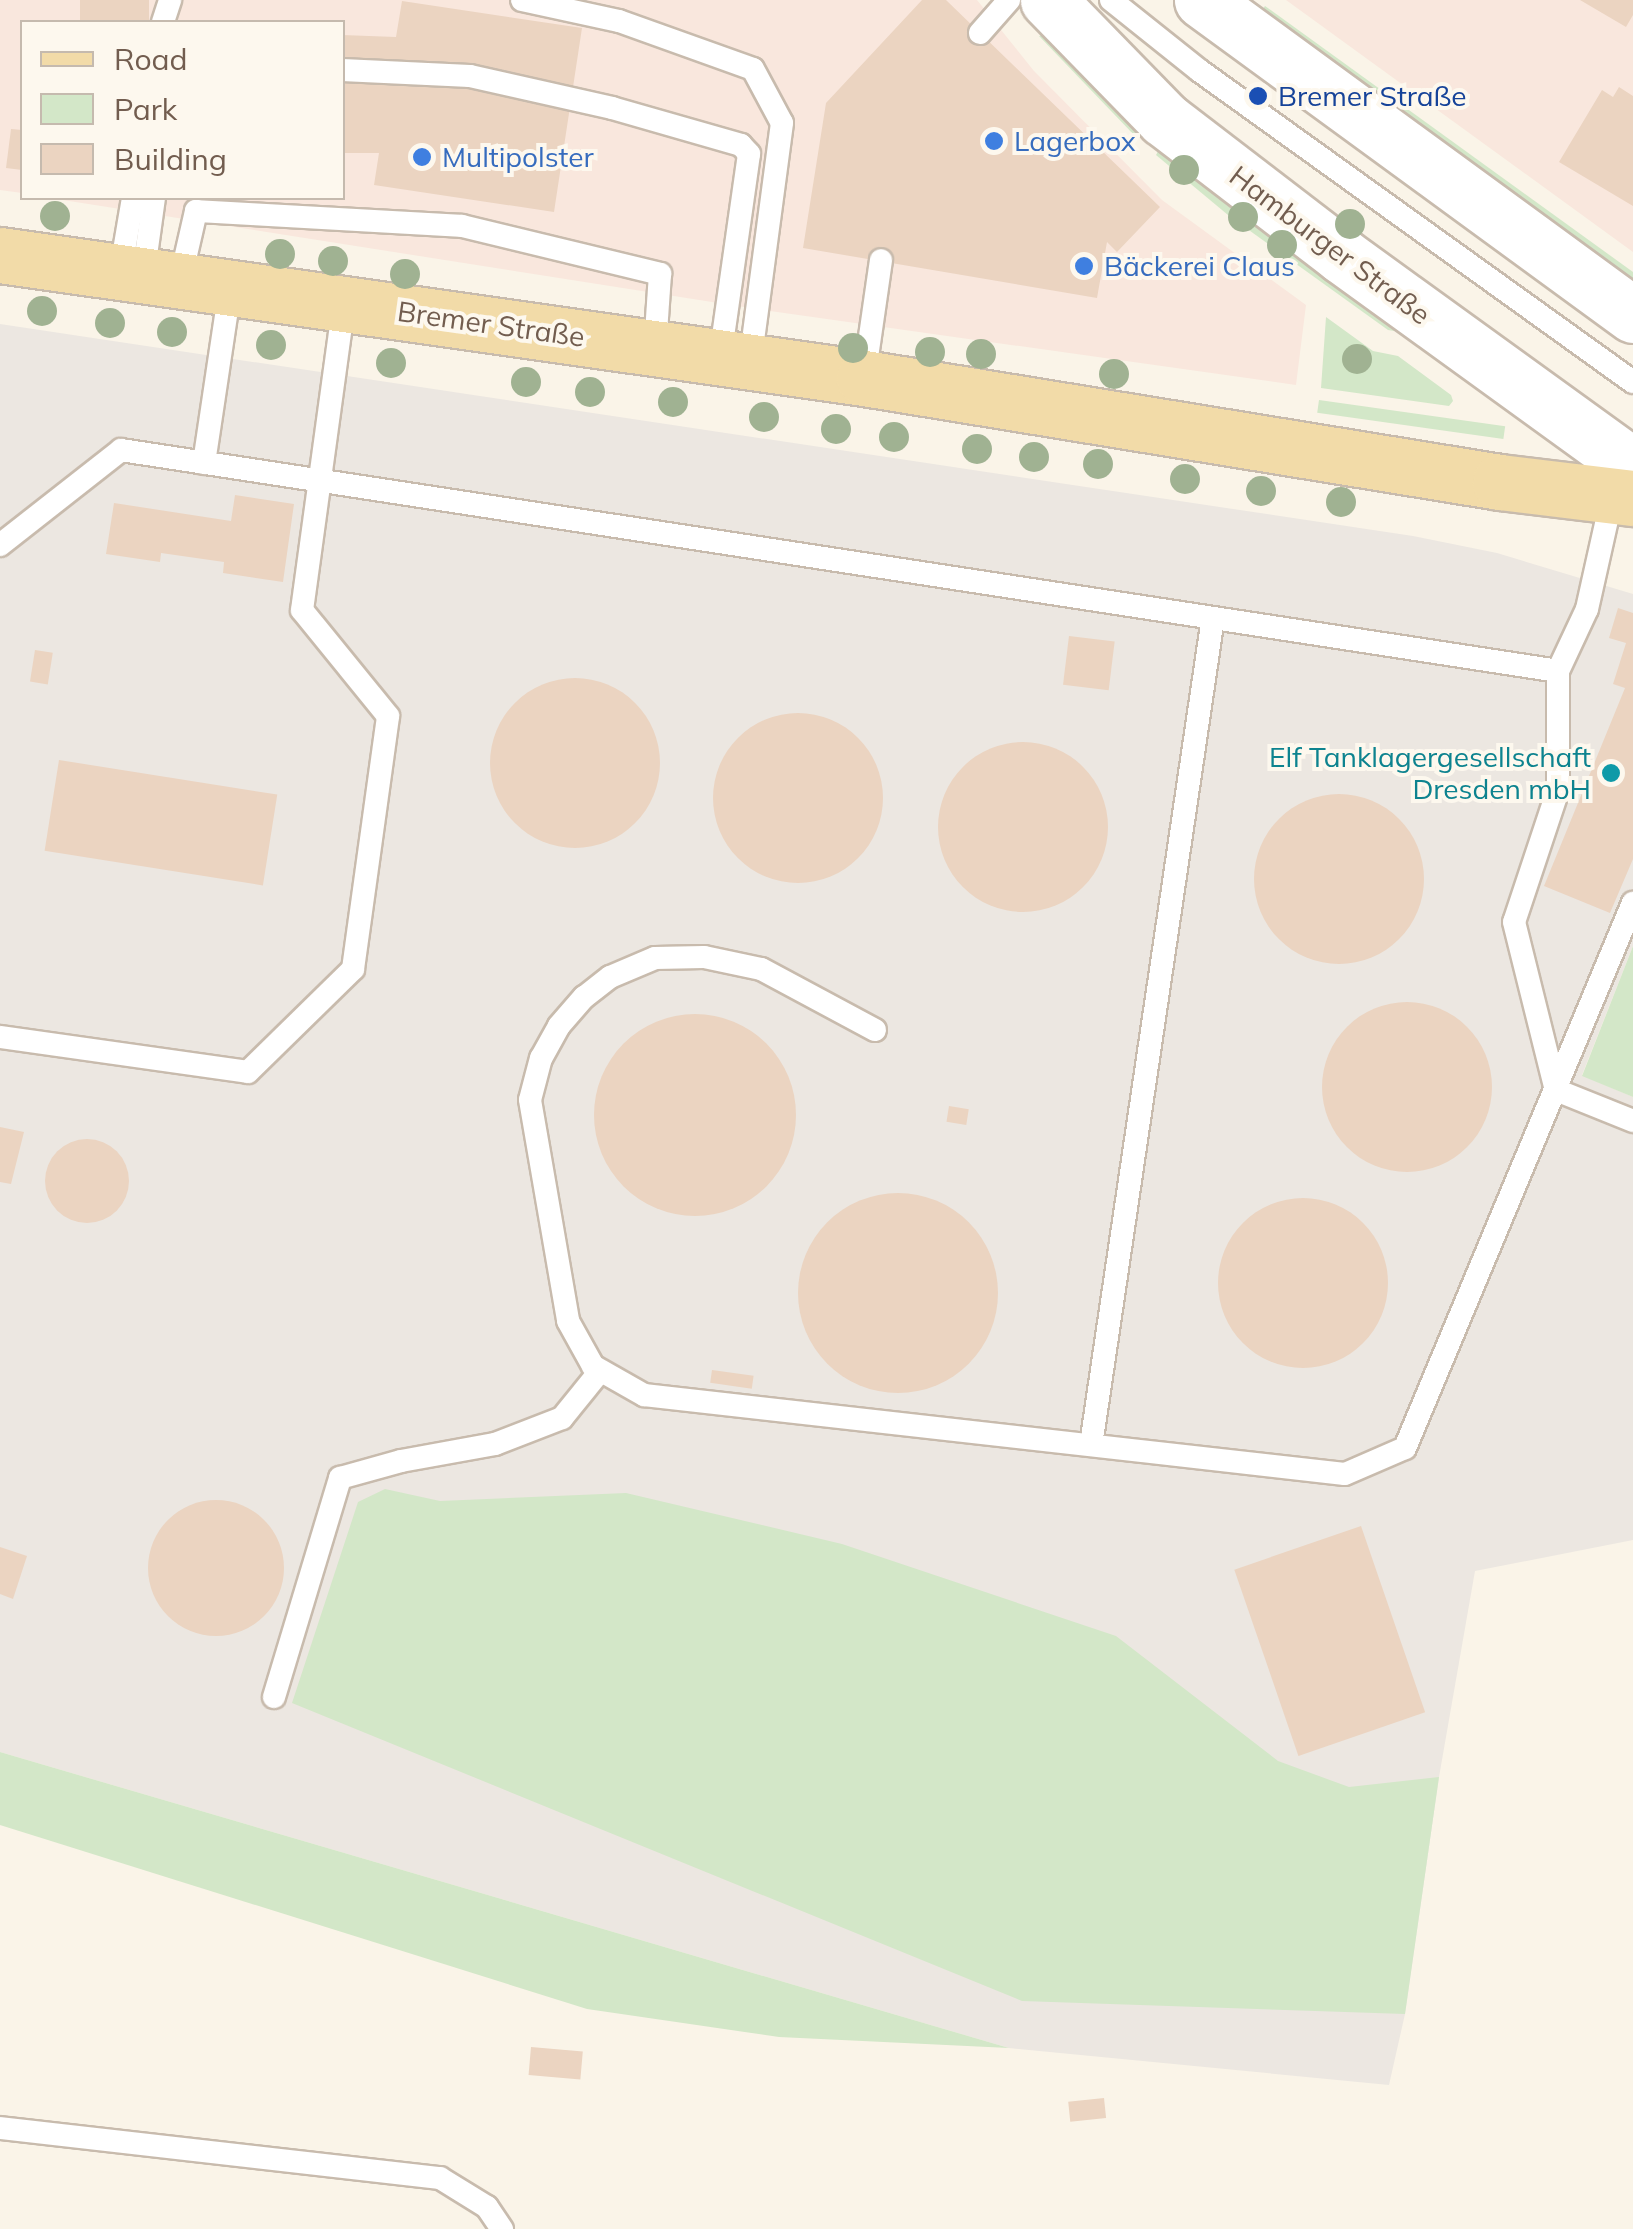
<!DOCTYPE html>
<meta charset="utf-8">
<style>
body{margin:0}
#map{position:relative;width:1633px;height:2229px;overflow:hidden;background:#faf4e8;font-family:Mulish,sans-serif}
div>[style]{position:absolute}
[style*='--x']{left:calc(var(--x)*1px);top:calc(var(--y)*1px);width:calc(var(--w)*1px);rotate:calc(var(--a)*1deg)}
.commercial>*{inset:0;background:#f9e7dd}
.industrial>*{inset:0;background:#ece7e1}
.green>*{inset:0;background:#d3e7c8;transform-origin:0 0}
.building>*{inset:0;background:#ebd4c1;transform-origin:0 0}
.round{border-radius:50%}
.roads{filter:drop-shadow(2px 0 #c8bbad) drop-shadow(-2px 0 #c8bbad) drop-shadow(0 2px #c8bbad) drop-shadow(0 -2px #c8bbad)}
.lane>*{height:22px;margin:-11px;padding:0 11px;transform-origin:11px;border-radius:11px;background:#fff}
.secondary>*{height:55px;margin:-27.5px;padding:0 27.5px;transform-origin:27.5px;border-radius:27.5px;background:#fff}
.primary>*{height:55px;margin:-27.5px;padding:0 27.5px;transform-origin:27.5px;border-radius:27.5px;background:#f2dba8}
.trees>*{width:30px;height:30px;margin:-15px;border-radius:50%;background:#a0b292}
.dots>*{width:28px;height:28px;translate:-50% -50%;box-sizing:border-box;border:5px solid #fdf8ee;border-radius:50%}
span{translate:-50% -50%;white-space:nowrap;text-align:center;line-height:1.15;-webkit-text-stroke:8px #fdf8ee;paint-order:stroke}
.transit-label{font-size:28px;color:#164399}
.left{translate:0 -50%;text-align:left}
.shop-label{font-size:28px;color:#366cbe}
.street-label{font-size:28px;color:#725d4f}
.culture-label{font-size:28px;color:#0d838f}
.right{translate:-100% -50%;text-align:right}
.legend{position:absolute;left:20px;top:20px;width:325px;height:180px;box-sizing:border-box;background:#fdf8ee;border:2px solid #c5baae;margin:0;padding:12px 18px;list-style:none;font-size:30px;color:#725d4f}
.legend li{display:flex;align-items:center;gap:20px;height:50px}
.legend b{width:50px;border:2px solid #c5baae}
</style>
<div id="map">
<div class="commercial">
<div style="clip-path:polygon(0 0,977px 0,1034px 71px,1162px 200px,1306px 305px,1296px 385px,763px 310px,50px 198px,342px 198px,342px 22px,22px 22px,22px 193px,0 190px)"></div>
<div style="clip-path:polygon(1286px 0,1633px 0,1633px 252px)"></div>
</div>
<div class="industrial">
<div style="clip-path:polygon(0 324px,1413px 536px,1497px 553px,1633px 594px,1633px 946px,1582px 1075px,1633px 1097px,1633px 1540px,1475px 1571px,1439px 1777px,1405px 2014px,1389px 2085px,1009px 2048px,0 1752px)"></div>
</div>
<div class="green">
<div style="clip-path:polygon(1265px 6px,1633px 272px,1633px 284px,1253px 22px)"></div>
<div style="clip-path:polygon(1051px 34px,1143px 128px,1136px 137px,1039px 36px)"></div>
<div style="clip-path:polygon(1162px 144px,1413px 334px,1388px 330px,1228px 215px,1156px 155px)"></div>
<div style="clip-path:polygon(1326px 317px,1373px 351px,1398px 356px,1451px 395px,1453px 401px,1449px 406px,1321px 388px)"></div>
<div style="left:1319px;top:400px;width:188px;height:13px;rotate:8deg"></div>
<div style="clip-path:polygon(1633px 946px,1633px 1097px,1582px 1076px)"></div>
<div style="clip-path:polygon(385px 1489px,440px 1501px,626px 1493px,842px 1544px,1116px 1636px,1278px 1761px,1349px 1787px,1439px 1777px,1405px 2014px,1022px 2001px,292px 1703px,358px 1502px)"></div>
<div style="clip-path:polygon(0 1752px,1009px 2048px,779px 2037px,587px 2009px,0 1825px)"></div>
</div>
<div class="building">
<div style="left:80px;top:0;width:69px;height:22px"></div>
<div style="clip-path:polygon(922px 0,946px 0,1160px 207px,1117px 252px,1107px 242px,1097px 298px,803px 248px,826px 103px)"></div>
<div style="clip-path:polygon(1580px 0,1633px 0,1633px 15px,1626px 27px)"></div>
<div style="clip-path:polygon(402px 1px,582px 28px,554px 212px,374px 185px,379px 153px,342px 153px,342px 35px,396px 37px)"></div>
<div style="clip-path:polygon(1619px 87px,1633px 96px,1633px 206px,1559px 162px,1602px 90px,1613px 97px)"></div>
<div style="clip-path:polygon(11px 129px,22px 130px,22px 170px,6px 168px)"></div>
<div style="clip-path:polygon(235px 495px,294px 504px,283px 582px,223px 573px,224px 562px,161px 553px,160px 562px,106px 554px,114px 503px,231px 521px)"></div>
<div style="clip-path:polygon(1618px 608px,1633px 613px,1633px 859px,1610px 913px,1544px 886px,1625px 688px,1613px 684px,1626px 643px,1609px 638px)"></div>
<div style="left:1069px;top:636px;width:46px;height:49px;rotate:7deg"></div>
<div style="left:35px;top:650px;width:18px;height:32px;rotate:9deg"></div>
<div class="round" style="left:490px;top:678px;width:170px;height:170px"></div>
<div class="round" style="left:713px;top:713px;width:170px;height:170px"></div>
<div class="round" style="left:938px;top:742px;width:170px;height:170px"></div>
<div style="left:59px;top:760px;width:221px;height:92px;rotate:9deg"></div>
<div class="round" style="left:1254px;top:794px;width:170px;height:170px"></div>
<div class="round" style="left:1322px;top:1002px;width:170px;height:170px"></div>
<div class="round" style="left:594px;top:1014px;width:202px;height:202px"></div>
<div style="left:949px;top:1106px;width:20px;height:16px;rotate:9deg"></div>
<div style="clip-path:polygon(0 1127px,24px 1132px,11px 1184px,0 1182px)"></div>
<div class="round" style="left:45px;top:1139px;width:84px;height:84px"></div>
<div class="round" style="left:798px;top:1193px;width:200px;height:200px"></div>
<div class="round" style="left:1218px;top:1198px;width:170px;height:170px"></div>
<div style="left:712px;top:1370px;width:42px;height:13px;rotate:8deg"></div>
<div class="round" style="left:148px;top:1500px;width:136px;height:136px"></div>
<div style="left:1361px;top:1526px;width:197px;height:134px;rotate:71deg"></div>
<div style="clip-path:polygon(0 1547px,27px 1556px,13px 1599px,0 1594px)"></div>
<div style="left:531px;top:2047px;width:52px;height:28px;rotate:5deg"></div>
<div style="left:1104px;top:2098px;width:20px;height:36px;rotate:84deg"></div>
</div>
<div class="roads">
<div class="lane">
<div style="--x:522;--y:0;--w:99;--a:12.2"></div>
<div style="--x:619;--y:21;--w:142;--a:19.7"></div>
<div style="--x:753;--y:69;--w:61;--a:61.8"></div>
<div style="--x:782;--y:123;--w:241;--a:97.6"></div>
<div style="--x:1111;--y:0;--w:114;--a:38.6"></div>
<div style="--x:1200;--y:71;--w:533;--a:35.69"></div>
<div style="--x:163;--y:22;--w:23;--a:-72"></div>
<div style="--x:980;--y:33;--w:44;--a:-48.7"></div>
<div style="--x:342;--y:70;--w:128;--a:2.7"></div>
<div style="--x:470;--y:76;--w:146;--a:12.7"></div>
<div style="--x:612;--y:108;--w:134;--a:16"></div>
<div style="--x:741;--y:145;--w:12;--a:48"></div>
<div style="--x:749;--y:154;--w:205;--a:98.1"></div>
<div style="--x:120;--y:274;--w:77;--a:-80.3"></div>
<div style="--x:143;--y:277;--w:80;--a:-82.1"></div>
<div style="--x:180;--y:281;--w:72;--a:-77.1"></div>
<div style="--x:196;--y:211;--w:266;--a:3.2"></div>
<div style="--x:462;--y:226;--w:204;--a:13.6"></div>
<div style="--x:660;--y:274;--w:74;--a:93.9"></div>
<div style="--x:864;--y:378;--w:119;--a:-81.8"></div>
<div style="--x:204;--y:463;--w:176;--a:-81.5"></div>
<div style="--x:0;--y:545;--w:154;--a:-38.1"></div>
<div style="--x:121;--y:450;--w:1454;--a:8.74"></div>
<div style="--x:1558;--y:671;--w:119;--a:90"></div>
<div style="--x:1558;--y:790;--w:139;--a:108.4"></div>
<div style="--x:1514;--y:922;--w:173;--a:76"></div>
<div style="--x:1556;--y:1090;--w:83;--a:21.9"></div>
<div style="--x:1558;--y:671;--w:68;--a:-64.9"></div>
<div style="--x:1587;--y:609;--w:115;--a:-77.4"></div>
<div style="--x:875;--y:1030;--w:129;--a:-151.8"></div>
<div style="--x:761;--y:969;--w:58;--a:-168.1"></div>
<div style="--x:704;--y:957;--w:49;--a:178.8"></div>
<div style="--x:655;--y:958;--w:49;--a:157.1"></div>
<div style="--x:610;--y:977;--w:33;--a:142"></div>
<div style="--x:584;--y:997;--w:38;--a:131"></div>
<div style="--x:559;--y:1026;--w:37;--a:119"></div>
<div style="--x:541;--y:1058;--w:43;--a:104.7"></div>
<div style="--x:530;--y:1100;--w:224;--a:80.2"></div>
<div style="--x:568;--y:1321;--w:51;--a:60.9"></div>
<div style="--x:593;--y:1366;--w:59;--a:29.6"></div>
<div style="--x:644;--y:1395;--w:705;--a:6.43"></div>
<div style="--x:1345;--y:1474;--w:65;--a:-23.4"></div>
<div style="--x:1405;--y:1448;--w:591;--a:-67.3"></div>
<div style="--x:0;--y:1037;--w:250;--a:8"></div>
<div style="--x:248;--y:1072;--w:147;--a:-44.4"></div>
<div style="--x:353;--y:969;--w:255;--a:-82.1"></div>
<div style="--x:388;--y:716;--w:136;--a:-129.1"></div>
<div style="--x:302;--y:610;--w:310;--a:-82.2"></div>
<div style="--x:1091;--y:1445;--w:836;--a:-81.61"></div>
<div style="--x:274;--y:1697;--w:229;--a:-73.2"></div>
<div style="--x:340;--y:1478;--w:63;--a:-15.6"></div>
<div style="--x:401;--y:1461;--w:96;--a:-10.3"></div>
<div style="--x:495;--y:1444;--w:72;--a:-21.2"></div>
<div style="--x:562;--y:1418;--w:60;--a:-51"></div>
<div style="--x:0;--y:2128;--w:443;--a:6.5"></div>
<div style="--x:440;--y:2178;--w:55;--a:31.7"></div>
<div style="--x:487;--y:2207;--w:27;--a:56"></div>
</div>
<div class="secondary">
<div style="--x:1048;--y:0;--w:166;--a:45.7"></div>
<div style="--x:1164;--y:119;--w:223;--a:37.5"></div>
<div style="--x:1341;--y:255;--w:360;--a:35.9"></div>
<div style="--x:1202;--y:0;--w:534;--a:36.16"></div>
</div>
<div class="primary">
<div style="--x:0;--y:255;--w:873;--a:8.1"></div>
<div style="--x:864;--y:378;--w:644;--a:9.29"></div>
<div style="--x:1500;--y:482;--w:134;--a:6.9"></div>
</div>
</div>
<div class="trees">
<div style="left:1184px;top:170px"></div>
<div style="left:55px;top:216px"></div>
<div style="left:1243px;top:217px"></div>
<div style="left:1350px;top:224px"></div>
<div style="left:1282px;top:245px"></div>
<div style="left:280px;top:254px"></div>
<div style="left:333px;top:261px"></div>
<div style="left:405px;top:274px"></div>
<div style="left:42px;top:311px"></div>
<div style="left:110px;top:323px"></div>
<div style="left:172px;top:332px"></div>
<div style="left:271px;top:345px"></div>
<div style="left:853px;top:348px"></div>
<div style="left:930px;top:352px"></div>
<div style="left:981px;top:354px"></div>
<div style="left:1357px;top:359px"></div>
<div style="left:391px;top:363px"></div>
<div style="left:1114px;top:374px"></div>
<div style="left:526px;top:382px"></div>
<div style="left:590px;top:392px"></div>
<div style="left:673px;top:402px"></div>
<div style="left:764px;top:417px"></div>
<div style="left:836px;top:429px"></div>
<div style="left:894px;top:437px"></div>
<div style="left:977px;top:449px"></div>
<div style="left:1034px;top:457px"></div>
<div style="left:1098px;top:464px"></div>
<div style="left:1185px;top:479px"></div>
<div style="left:1261px;top:491px"></div>
<div style="left:1341px;top:502px"></div>
</div>
<div class="dots">
<div style="left:1258px;top:96px;background:#1a4fb4"></div>
<div style="left:994px;top:141px;background:#3f7fe0"></div>
<div style="left:422px;top:157px;background:#3f7fe0"></div>
<div style="left:1084px;top:266px;background:#3f7fe0"></div>
<div style="left:1611px;top:773px;background:#0f9aa8"></div>
</div>
<div class="transit-label">
<span class="left" style="left:1278px;top:96px">Bremer Straße</span>
</div>
<div class="shop-label">
<span class="left" style="left:1014px;top:141px">Lagerbox</span>
<span class="left" style="left:442px;top:157px">Multipolster</span>
<span class="left" style="left:1104px;top:266px">Bäckerei Claus</span>
</div>
<div class="street-label">
<span style="left:1330px;top:245px;rotate:37deg">Hamburger Straße</span>
<span style="left:491px;top:324px;rotate:8deg">Bremer Straße</span>
</div>
<div class="culture-label">
<span class="right" style="left:1591px;top:773px">Elf Tanklagergesellschaft<br>Dresden mbH</span>
</div>
<ul class="legend">
<li><b style="height:12px;background:#f2dba8"></b>Road</li>
<li><b style="height:28px;background:#d3e7c8"></b>Park</li>
<li><b style="height:28px;background:#ebd4c1"></b>Building</li>
</ul>
</div>
